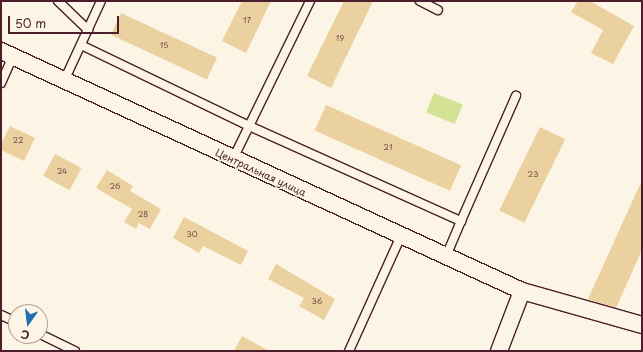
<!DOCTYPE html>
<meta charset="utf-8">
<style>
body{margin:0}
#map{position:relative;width:643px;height:352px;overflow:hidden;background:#fcf5e5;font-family:"Playpen Sans",sans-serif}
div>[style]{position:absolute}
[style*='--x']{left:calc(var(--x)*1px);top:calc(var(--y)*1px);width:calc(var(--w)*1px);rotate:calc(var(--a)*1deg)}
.green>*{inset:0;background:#d3e295;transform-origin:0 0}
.building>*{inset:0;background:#ead19f;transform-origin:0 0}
.roads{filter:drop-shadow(1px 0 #4a1f2b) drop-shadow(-1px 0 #4a1f2b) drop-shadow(0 1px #4a1f2b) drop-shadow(0 -1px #4a1f2b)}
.lane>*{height:8px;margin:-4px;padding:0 4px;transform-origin:4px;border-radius:4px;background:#fcf5e5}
.street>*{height:16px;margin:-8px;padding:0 8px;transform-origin:8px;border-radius:8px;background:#fcf5e5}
span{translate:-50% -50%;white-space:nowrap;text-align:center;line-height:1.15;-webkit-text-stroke:3px #fcf5e5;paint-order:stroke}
.number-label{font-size:8px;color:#724c48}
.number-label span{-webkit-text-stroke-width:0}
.street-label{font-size:10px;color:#4a1f2b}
.frame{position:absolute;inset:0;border:2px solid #4a1f2b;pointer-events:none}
.north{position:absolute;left:8px;top:304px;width:40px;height:40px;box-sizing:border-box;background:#fcf5e5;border:1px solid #b59f9b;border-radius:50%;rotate:194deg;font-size:11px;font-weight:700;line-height:16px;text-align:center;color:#4a1f2b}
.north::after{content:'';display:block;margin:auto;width:14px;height:18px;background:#1f6fb2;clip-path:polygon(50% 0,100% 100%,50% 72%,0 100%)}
.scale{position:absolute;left:8px;top:16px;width:111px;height:18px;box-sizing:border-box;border:2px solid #4a1f2b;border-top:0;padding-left:5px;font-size:12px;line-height:14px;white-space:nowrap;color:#4a1f2b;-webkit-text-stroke:3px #fcf5e5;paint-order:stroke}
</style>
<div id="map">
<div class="green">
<div style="left:434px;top:93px;width:31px;height:21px;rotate:22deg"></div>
</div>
<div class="building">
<div style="clip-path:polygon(242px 1px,271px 1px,246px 53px,222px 41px)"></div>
<div style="clip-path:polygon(344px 1px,373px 1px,331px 88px,307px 76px)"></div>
<div style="clip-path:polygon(578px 1px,590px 1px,634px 26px,613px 64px,591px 53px,603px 30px,571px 12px)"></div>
<div style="left:121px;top:13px;width:106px;height:24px;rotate:25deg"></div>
<div style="left:326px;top:105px;width:148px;height:28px;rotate:24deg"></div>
<div style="clip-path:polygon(10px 126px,35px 138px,24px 161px,1px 150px,1px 144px)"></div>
<div style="left:540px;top:127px;width:28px;height:93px;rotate:26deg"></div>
<div style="left:55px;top:154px;width:30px;height:25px;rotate:28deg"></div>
<div style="clip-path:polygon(107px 170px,133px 186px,130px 191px,161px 209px,150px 229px,139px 223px,136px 229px,124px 222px,132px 209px,96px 188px)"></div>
<div style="clip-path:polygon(642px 180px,642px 250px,616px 308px,593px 301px,588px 299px)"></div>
<div style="clip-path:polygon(184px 217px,248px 251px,241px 265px,203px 246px,199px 253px,173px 238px)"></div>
<div style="clip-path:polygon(276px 264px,335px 299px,324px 320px,299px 306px,304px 298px,268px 279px)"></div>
<div style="clip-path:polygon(242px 336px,269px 351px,234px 351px)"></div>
</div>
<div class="roads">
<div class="lane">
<div style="--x:58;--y:1;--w:42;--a:44"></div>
<div style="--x:420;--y:1;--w:20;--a:27"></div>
<div style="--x:81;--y:45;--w:184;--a:25.7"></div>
<div style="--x:247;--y:125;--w:235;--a:24.2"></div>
<div style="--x:461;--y:221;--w:38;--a:113"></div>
<div style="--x:64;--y:81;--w:88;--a:-65.2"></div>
<div style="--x:1;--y:83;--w:30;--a:-66"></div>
<div style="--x:233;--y:159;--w:176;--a:-64"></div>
<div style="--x:461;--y:221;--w:137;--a:-66.3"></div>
<div style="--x:1;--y:315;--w:17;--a:25"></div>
<div style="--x:40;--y:334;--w:39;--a:26"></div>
<div style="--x:349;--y:351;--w:126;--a:-65.7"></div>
</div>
<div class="street">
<div style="--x:1;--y:51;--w:574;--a:24.73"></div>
<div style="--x:522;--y:291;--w:125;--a:15.8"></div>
<div style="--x:499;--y:351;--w:64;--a:-69"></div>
</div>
</div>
<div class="number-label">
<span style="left:247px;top:21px">17</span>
<span style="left:340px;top:39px">19</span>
<span style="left:164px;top:46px">15</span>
<span style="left:18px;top:141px">22</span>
<span style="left:388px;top:148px">21</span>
<span style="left:62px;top:172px">24</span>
<span style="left:533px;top:175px">23</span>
<span style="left:115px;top:187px">26</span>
<span style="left:143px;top:215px">28</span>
<span style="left:192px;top:235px">30</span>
<span style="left:317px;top:302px">36</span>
</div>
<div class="street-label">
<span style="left:261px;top:172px;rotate:25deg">Центральная улица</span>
</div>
<div class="frame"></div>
<div class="north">С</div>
<div class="scale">50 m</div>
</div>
